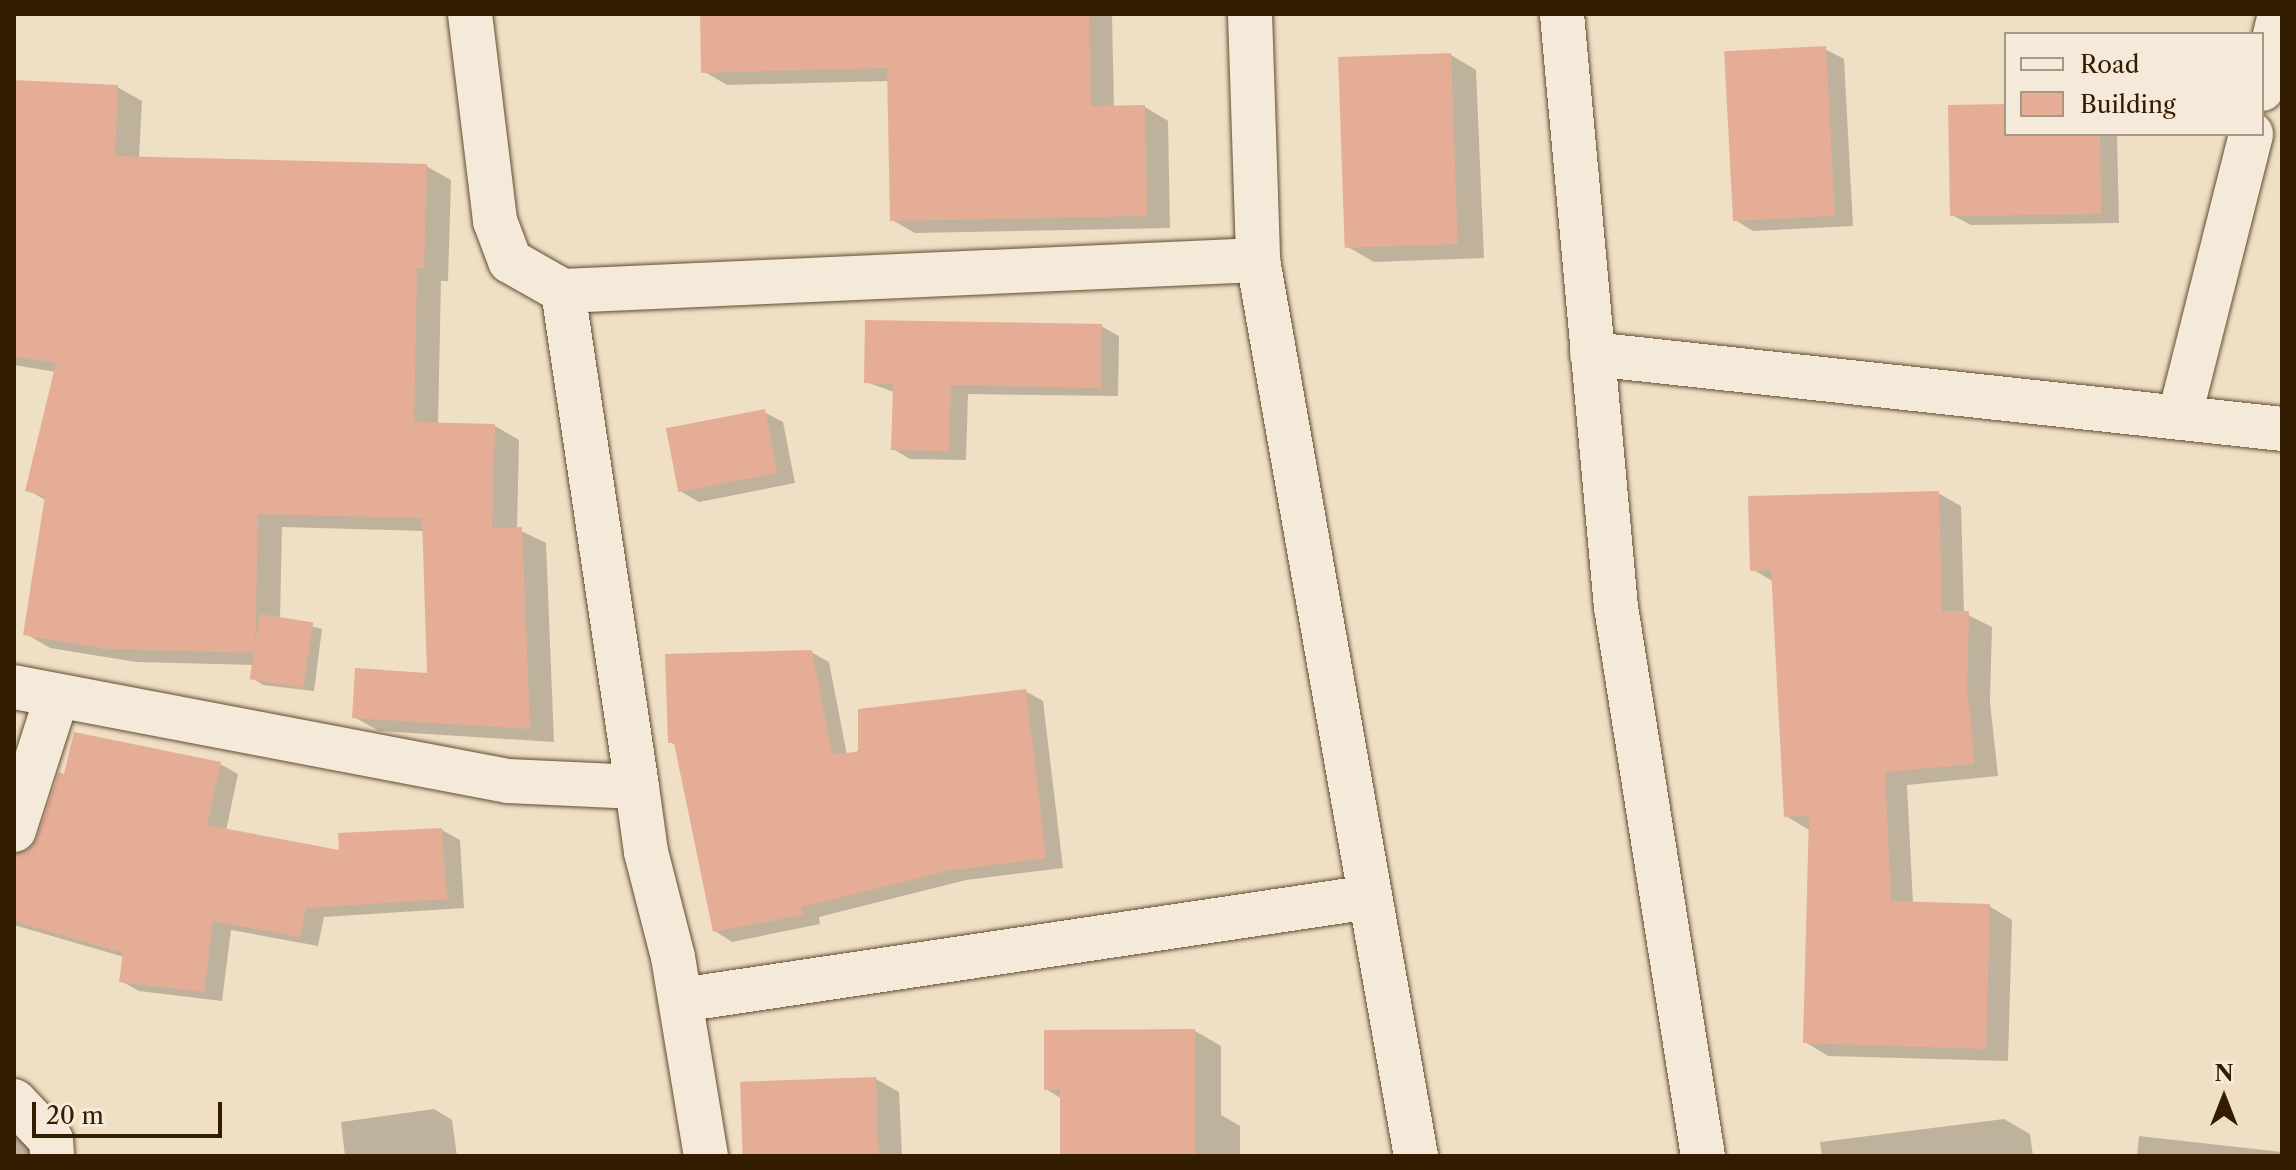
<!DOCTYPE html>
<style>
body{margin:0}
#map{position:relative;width:2296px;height:1170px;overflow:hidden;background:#efdfc5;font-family:"Libre Caslon Text",serif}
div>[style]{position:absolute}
.shadow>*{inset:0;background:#0003}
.building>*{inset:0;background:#e6ad96;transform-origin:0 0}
.roads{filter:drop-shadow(0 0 2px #624d31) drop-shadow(0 0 2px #624d31)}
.minor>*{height:44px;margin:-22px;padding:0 22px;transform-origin:22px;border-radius:22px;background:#f5ead9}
span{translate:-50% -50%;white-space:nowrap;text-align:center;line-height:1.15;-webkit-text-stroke:6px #f5ead9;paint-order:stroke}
.frame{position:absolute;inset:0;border:16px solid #331c00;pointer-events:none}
.legend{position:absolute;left:2004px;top:32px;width:260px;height:104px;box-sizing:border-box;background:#f5ead9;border:2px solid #a79882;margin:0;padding:10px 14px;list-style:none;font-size:24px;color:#331c00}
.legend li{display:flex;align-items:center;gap:16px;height:40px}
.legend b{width:40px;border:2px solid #a79882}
.north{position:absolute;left:2184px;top:1058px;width:80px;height:80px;-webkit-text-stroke:6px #f5ead9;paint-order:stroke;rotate:0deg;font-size:22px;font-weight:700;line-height:32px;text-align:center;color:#331c00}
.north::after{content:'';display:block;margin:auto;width:28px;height:36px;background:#331c00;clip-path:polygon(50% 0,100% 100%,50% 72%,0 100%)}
.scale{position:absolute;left:32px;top:1102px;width:190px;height:36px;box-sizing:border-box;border:4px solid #331c00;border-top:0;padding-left:10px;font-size:24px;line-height:28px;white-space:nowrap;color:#331c00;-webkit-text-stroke:6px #f5ead9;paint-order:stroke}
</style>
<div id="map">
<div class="shadow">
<i style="clip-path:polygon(702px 14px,1112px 14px,1114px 108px,1145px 107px,1168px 121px,1170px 228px,915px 233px,892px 220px,889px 81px,727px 85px,703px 71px)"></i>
<i style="clip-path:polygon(1825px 49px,1844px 59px,1853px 226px,1753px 231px,1735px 220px)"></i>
<i style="clip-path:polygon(1451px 55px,1476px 70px,1484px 258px,1374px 262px,1348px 247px)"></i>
<i style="clip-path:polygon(14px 82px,117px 87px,142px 101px,139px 158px,426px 166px,451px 180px,448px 281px,441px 281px,438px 424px,495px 426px,519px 440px,517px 529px,546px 543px,554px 742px,379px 731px,354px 717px,429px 676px,425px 531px,282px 527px,280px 619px,322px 629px,314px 691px,263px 685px,254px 679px,256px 665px,136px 662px,50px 648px,26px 634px,47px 501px,28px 490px,56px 372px,14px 365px)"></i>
<i style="clip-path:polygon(2006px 106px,2006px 134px,2117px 134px,2119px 223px,1971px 225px,1952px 215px)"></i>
<i style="clip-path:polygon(1101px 326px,1119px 336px,1118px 396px,968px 394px,966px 460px,910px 459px,893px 449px,894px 392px,866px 382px)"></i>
<i style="clip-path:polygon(764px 412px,783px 422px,795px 483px,699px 502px,680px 491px)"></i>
<i style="clip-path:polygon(1938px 493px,1961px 506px,1964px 613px,1992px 627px,1990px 702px,1998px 776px,1907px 785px,1913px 904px,1989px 906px,2012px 920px,2008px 1061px,1828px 1056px,1805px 1042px,1809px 830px,1786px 816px,1774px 582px,1752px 569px)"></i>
<i style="clip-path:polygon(811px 652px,829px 662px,847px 755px,1025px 691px,1043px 701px,1063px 868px,966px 880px,819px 917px,820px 924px,732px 942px,715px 931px,677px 746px,670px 742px)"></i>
<i style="clip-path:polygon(220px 764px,238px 774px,226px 831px,342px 852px,442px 830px,460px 840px,464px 908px,324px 917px,318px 946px,231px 930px,222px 1001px,139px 991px,121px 981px,124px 957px,14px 925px,14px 854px,21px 856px,39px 839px)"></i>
<i style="clip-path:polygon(1195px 1031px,1221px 1046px,1221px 1115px,1240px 1126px,1240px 1156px,1062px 1156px,1062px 1099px,1046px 1089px)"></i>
<i style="clip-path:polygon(876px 1079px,899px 1092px,902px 1156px,745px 1156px)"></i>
<i style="clip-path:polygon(434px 1109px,452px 1120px,457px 1156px,345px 1156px,341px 1122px)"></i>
<i style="clip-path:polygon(2004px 1119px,2030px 1134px,2033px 1156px,1822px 1156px,1820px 1142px)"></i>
<i style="clip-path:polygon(14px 1132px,38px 1156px,14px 1156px)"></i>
<i style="clip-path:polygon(2139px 1136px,2282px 1152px,2282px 1156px,2137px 1156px)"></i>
</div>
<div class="building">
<i style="clip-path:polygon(700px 14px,1089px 14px,1091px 106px,1145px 105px,1147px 216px,890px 221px,887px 68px,701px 73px)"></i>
<i style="left:1826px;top:46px;width:170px;height:102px;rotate:87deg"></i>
<i style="left:1451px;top:53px;width:191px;height:113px;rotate:88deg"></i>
<i style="clip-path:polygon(14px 80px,118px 85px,115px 156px,427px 164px,424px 268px,417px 268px,414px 422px,495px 424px,492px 528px,522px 527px,530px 729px,352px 718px,355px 668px,427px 673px,422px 518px,258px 514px,255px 653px,109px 649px,23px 635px,45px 496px,25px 491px,56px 363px,14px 356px)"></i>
<i style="clip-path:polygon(2006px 104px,2006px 134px,2100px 134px,2101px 214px,1950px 216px,1948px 105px)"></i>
<i style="clip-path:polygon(865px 320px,1102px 324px,1101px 388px,951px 385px,949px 451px,891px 450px,893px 384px,864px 383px)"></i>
<i style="left:765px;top:409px;width:65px;height:101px;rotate:79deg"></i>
<i style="clip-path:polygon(1939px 491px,1942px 611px,1969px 611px,1967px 688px,1975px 764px,1885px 772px,1891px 901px,1990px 904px,1986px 1049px,1803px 1043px,1809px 816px,1784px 817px,1771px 570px,1750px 571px,1748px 496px)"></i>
<i style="left:260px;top:614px;width:54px;height:66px;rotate:9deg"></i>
<i style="clip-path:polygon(812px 650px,832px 754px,858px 752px,858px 709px,1026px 689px,1046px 858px,947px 871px,802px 907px,803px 915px,713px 932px,674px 743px,668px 743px,665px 654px)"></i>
<i style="clip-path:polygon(74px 732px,221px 762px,207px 825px,339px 850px,338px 833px,442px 828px,447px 899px,306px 908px,300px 937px,213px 921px,204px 992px,119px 982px,123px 953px,14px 921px,14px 854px,30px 849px,37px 838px,59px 772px,64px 774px)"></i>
<i style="clip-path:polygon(1195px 1029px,1195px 1156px,1060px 1156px,1060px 1090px,1044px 1090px,1044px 1030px)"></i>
<i style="left:876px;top:1077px;width:79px;height:136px;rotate:88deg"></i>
</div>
<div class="roads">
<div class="minor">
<i style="left:470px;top:14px;width:209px;rotate:83.1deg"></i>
<i style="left:495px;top:221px;width:43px;rotate:69.4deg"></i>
<i style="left:510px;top:261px;width:61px;rotate:29.5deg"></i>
<i style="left:563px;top:291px;width:696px;rotate:-2.55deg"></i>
<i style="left:1250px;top:14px;width:246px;rotate:88.1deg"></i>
<i style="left:1258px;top:260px;width:910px;rotate:80deg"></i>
<i style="left:1562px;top:14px;width:595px;rotate:84.8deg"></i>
<i style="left:1616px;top:607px;width:556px;rotate:81deg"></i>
<i style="left:2262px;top:89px;width:77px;rotate:-76.5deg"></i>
<i style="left:563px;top:291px;width:501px;rotate:81.51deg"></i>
<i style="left:1592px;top:354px;width:694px;rotate:6.2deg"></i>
<i style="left:2180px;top:415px;width:290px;rotate:-75.8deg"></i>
<i style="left:14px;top:687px;width:503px;rotate:10.77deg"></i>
<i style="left:508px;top:781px;width:129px;rotate:2.7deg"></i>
<i style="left:637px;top:787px;width:66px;rotate:82.1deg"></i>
<i style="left:646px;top:852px;width:108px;rotate:75.6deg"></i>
<i style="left:673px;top:957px;width:202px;rotate:80.6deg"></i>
<i style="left:14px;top:830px;width:141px;rotate:-72.2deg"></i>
<i style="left:681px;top:1000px;width:697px;rotate:-8.5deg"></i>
<i style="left:14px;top:1101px;width:54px;rotate:46.5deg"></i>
<i style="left:51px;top:1140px;width:16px;rotate:86deg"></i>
</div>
</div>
<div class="frame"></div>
<ul class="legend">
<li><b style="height:10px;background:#f5ead9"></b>Road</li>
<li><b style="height:22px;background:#e6ad96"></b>Building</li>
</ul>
<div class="north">N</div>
<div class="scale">20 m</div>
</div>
